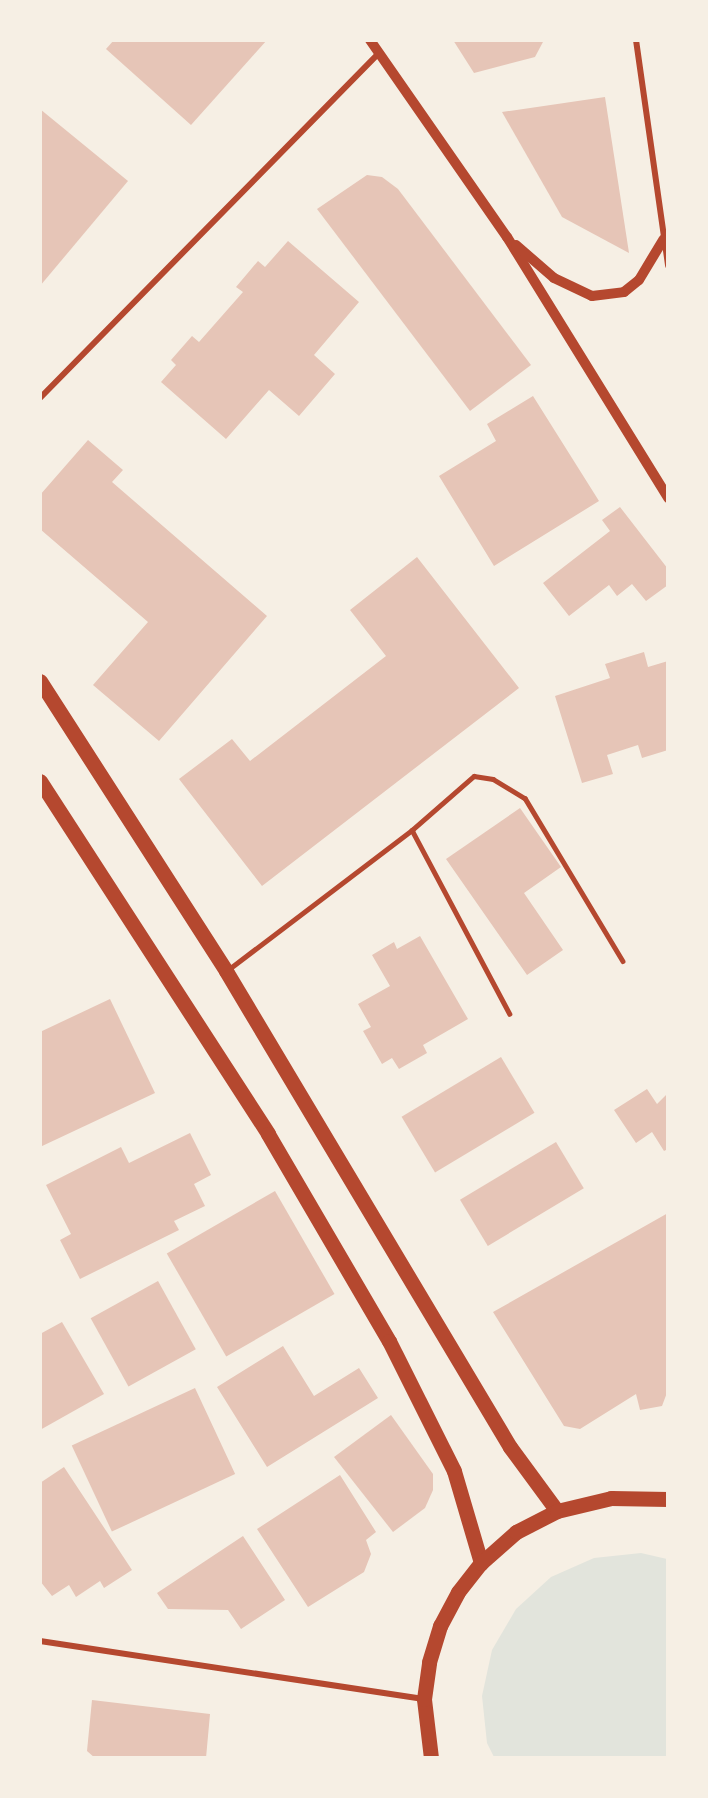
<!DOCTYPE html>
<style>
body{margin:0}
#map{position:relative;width:708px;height:1798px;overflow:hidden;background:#f6efe4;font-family:Roboto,sans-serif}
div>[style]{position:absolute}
.green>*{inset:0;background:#e2e4dc}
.building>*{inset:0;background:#e6c5b7;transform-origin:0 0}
.service>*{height:4.5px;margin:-2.25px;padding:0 2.25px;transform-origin:2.25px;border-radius:2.25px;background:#b5482f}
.minor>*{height:6px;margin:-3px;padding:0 3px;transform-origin:3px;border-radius:3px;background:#b5482f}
.tertiary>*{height:10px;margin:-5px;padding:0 5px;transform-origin:5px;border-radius:5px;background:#b5482f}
.primary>*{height:15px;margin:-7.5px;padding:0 7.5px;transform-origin:7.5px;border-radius:7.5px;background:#b5482f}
span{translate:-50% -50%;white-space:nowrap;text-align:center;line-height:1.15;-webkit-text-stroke:5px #f6efe4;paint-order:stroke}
.frame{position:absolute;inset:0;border:42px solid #f6efe4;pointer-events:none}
</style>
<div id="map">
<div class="green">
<i style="clip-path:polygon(641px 1553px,667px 1559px,667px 1757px,494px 1757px,487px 1743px,482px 1696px,492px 1650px,516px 1609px,551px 1577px,594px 1558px)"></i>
</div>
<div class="building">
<i style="clip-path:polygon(114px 40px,267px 40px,191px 125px,106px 49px)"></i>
<i style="clip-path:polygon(453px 40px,544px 40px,535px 57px,474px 73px)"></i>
<i style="clip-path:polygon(605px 97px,629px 253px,562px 217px,502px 112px)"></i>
<i style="clip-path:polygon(40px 109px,128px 181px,40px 286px)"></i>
<i style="clip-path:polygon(367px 175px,382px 177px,398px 189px,531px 365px,470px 411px,317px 209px)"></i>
<i style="clip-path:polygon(288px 241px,359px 302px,314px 355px,335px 374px,299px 416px,269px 390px,226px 439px,161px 382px,176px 365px,171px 360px,192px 336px,199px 342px,243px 292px,236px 287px,258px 261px,265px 267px)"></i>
<i style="clip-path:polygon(533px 396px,599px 501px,494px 566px,439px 476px,496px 441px,487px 424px)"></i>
<i style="clip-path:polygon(88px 440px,123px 470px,112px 482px,267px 616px,159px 741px,93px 685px,148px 622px,40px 529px,40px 495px)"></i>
<i style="clip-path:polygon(620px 507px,668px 569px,668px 585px,646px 601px,632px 584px,617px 596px,609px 585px,569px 616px,543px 583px,610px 531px,602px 520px)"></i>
<i style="clip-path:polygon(417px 557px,519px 688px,262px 886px,179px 779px,232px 739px,250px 761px,386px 656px,350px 610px)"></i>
<i style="clip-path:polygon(644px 652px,648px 667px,668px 661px,668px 750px,642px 758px,638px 745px,607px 755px,613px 774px,582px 783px,555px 696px,610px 678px,605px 664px)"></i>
<i style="clip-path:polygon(520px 808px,561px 867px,524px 893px,563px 950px,527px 975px,446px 859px)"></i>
<i style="clip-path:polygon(420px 936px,468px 1019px,423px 1045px,427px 1053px,399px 1069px,392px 1058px,382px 1064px,363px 1031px,371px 1027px,358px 1004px,390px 986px,372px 955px,394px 942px,397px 949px)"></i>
<i style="clip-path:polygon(110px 999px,155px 1093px,40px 1147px,40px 1032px)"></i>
<i style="left:501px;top:1057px;width:65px;height:116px;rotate:59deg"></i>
<i style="clip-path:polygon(647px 1089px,657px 1104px,668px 1093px,668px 1149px,664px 1151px,652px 1132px,636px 1143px,614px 1110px)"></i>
<i style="clip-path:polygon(190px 1133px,211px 1175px,194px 1184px,205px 1206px,174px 1221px,179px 1230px,80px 1279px,60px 1240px,71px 1234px,46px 1185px,121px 1147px,129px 1163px)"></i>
<i style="left:556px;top:1142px;width:54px;height:112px;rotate:59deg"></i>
<i style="left:275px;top:1191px;width:119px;height:125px;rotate:60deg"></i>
<i style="clip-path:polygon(668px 1213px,668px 1390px,662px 1406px,640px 1410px,636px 1394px,580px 1429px,564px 1426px,493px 1312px)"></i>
<i style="left:158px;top:1281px;width:78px;height:77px;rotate:61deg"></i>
<i style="clip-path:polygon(62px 1322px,104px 1394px,40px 1430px,40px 1334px)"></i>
<i style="clip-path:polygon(283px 1346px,314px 1396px,359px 1368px,378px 1398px,267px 1467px,217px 1387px)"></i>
<i style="left:195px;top:1388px;width:95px;height:136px;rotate:65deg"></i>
<i style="clip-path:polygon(391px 1415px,433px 1474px,433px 1490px,425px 1508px,393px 1532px,334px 1457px)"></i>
<i style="clip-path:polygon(64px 1467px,132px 1570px,104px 1588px,100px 1581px,76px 1597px,69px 1585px,52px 1596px,40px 1581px,40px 1483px)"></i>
<i style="clip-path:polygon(340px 1475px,376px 1532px,366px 1540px,371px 1554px,364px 1572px,308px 1607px,257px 1529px)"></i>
<i style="clip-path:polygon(243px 1536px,285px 1600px,241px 1629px,228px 1610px,168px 1609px,157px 1593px)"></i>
<i style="clip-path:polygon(92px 1700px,210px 1714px,206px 1758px,95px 1758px,87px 1751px)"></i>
</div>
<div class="service">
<i style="left:412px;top:830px;width:208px;rotate:62deg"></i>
<i style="left:229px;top:969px;width:230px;rotate:-37.2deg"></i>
<i style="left:412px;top:830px;width:82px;rotate:-41.1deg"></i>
<i style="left:474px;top:776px;width:19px;rotate:9deg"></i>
<i style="left:493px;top:779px;width:37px;rotate:31deg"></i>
<i style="left:525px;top:798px;width:190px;rotate:59deg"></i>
</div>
<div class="minor">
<i style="left:636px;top:40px;width:228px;rotate:81.9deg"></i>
<i style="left:40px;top:398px;width:482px;rotate:-45.5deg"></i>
<i style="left:40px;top:1641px;width:388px;rotate:8.6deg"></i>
</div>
<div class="tertiary">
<i style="left:370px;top:40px;width:240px;rotate:55.2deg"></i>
<i style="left:507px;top:237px;width:307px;rotate:58.3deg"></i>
<i style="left:516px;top:245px;width:50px;rotate:41deg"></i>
<i style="left:554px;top:278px;width:42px;rotate:25.3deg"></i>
<i style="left:592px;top:296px;width:32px;rotate:-7deg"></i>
<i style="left:624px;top:292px;width:19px;rotate:-39deg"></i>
<i style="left:639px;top:280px;width:47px;rotate:-59deg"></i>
</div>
<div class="primary">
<i style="left:40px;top:681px;width:345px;rotate:57.3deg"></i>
<i style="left:226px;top:971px;width:554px;rotate:59.18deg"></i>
<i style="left:510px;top:1447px;width:79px;rotate:53.7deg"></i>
<i style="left:40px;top:781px;width:420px;rotate:57.1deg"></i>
<i style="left:268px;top:1134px;width:240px;rotate:59.7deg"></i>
<i style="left:389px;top:1341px;width:145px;rotate:63.4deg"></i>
<i style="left:454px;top:1471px;width:96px;rotate:73.6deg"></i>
<i style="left:431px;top:1758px;width:59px;rotate:-96.8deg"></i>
<i style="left:424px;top:1699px;width:37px;rotate:-82deg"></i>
<i style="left:429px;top:1662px;width:38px;rotate:-73deg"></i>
<i style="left:440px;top:1626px;width:38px;rotate:-62deg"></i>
<i style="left:458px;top:1592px;width:37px;rotate:-52deg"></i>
<i style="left:481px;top:1563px;width:47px;rotate:-41.5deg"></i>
<i style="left:516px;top:1532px;width:46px;rotate:-27.1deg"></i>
<i style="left:557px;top:1511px;width:56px;rotate:-13.5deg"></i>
<i style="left:611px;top:1498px;width:57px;rotate:1deg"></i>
</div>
<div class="frame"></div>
</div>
